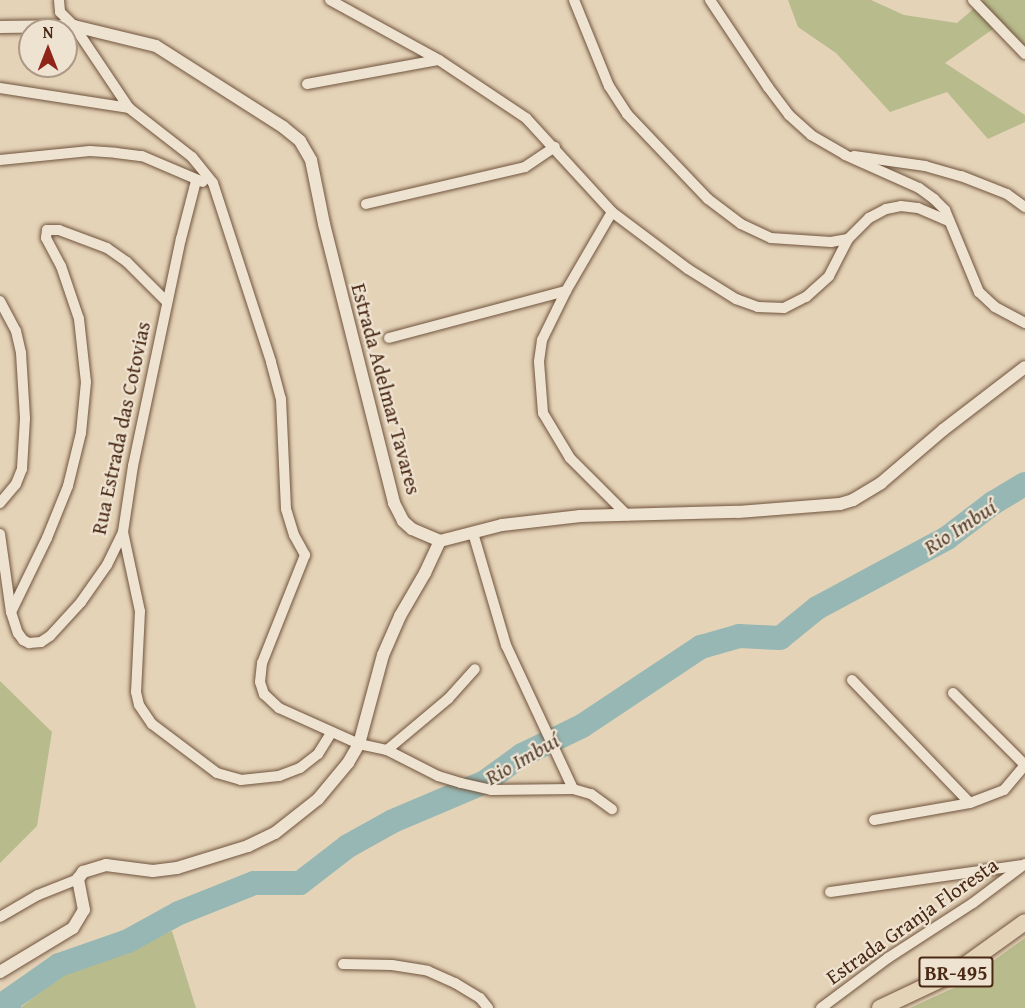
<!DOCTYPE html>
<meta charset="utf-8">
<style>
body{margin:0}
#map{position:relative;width:1025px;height:1008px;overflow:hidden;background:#e5d3b8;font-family:"Gentium Book Plus",serif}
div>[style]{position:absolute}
.green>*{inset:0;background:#b8bb8c}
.river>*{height:24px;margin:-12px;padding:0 12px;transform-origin:12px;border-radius:12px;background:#96b7b3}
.roads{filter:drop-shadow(0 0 2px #70543d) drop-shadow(0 0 2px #70543d)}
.minor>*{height:10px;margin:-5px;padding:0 5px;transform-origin:5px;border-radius:5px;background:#eee2d1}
.tertiary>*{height:12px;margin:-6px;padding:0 6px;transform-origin:6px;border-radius:6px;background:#eee2d1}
.primary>*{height:16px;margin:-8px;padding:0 8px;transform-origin:8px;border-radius:8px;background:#e5d3b8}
span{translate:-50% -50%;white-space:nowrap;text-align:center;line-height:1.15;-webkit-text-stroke:4.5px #eee2d1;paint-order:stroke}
.shield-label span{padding:2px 4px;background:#eee2d1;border:2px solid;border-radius:4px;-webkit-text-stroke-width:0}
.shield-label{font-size:20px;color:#492914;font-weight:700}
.street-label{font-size:21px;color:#492914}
.water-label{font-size:22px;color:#584534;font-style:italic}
.north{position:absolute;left:18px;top:18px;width:60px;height:60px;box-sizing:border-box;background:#eee2d1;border:2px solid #ac9885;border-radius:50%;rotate:0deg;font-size:16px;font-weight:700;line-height:24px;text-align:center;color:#492914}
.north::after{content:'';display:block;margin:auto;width:21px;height:27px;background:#8f2418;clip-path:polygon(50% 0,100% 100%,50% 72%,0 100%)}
</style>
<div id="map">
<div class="green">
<i style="clip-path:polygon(788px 0,871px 0,904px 15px,957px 23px,984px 0,1025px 0,1025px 47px,993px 29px,945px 63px,1025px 115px,1025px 122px,988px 139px,947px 92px,890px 112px,836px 53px,798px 27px)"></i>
<i style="clip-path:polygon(0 681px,52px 732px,37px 826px,0 863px)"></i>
<i style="clip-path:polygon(172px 931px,196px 1008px,20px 1008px,62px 975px)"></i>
<i style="clip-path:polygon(1025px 938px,1025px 1008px,910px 1008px,960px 985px)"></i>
</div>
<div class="river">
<i style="left:9px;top:1008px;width:8px;rotate:-90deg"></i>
<i style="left:9px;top:1000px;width:61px;rotate:-35deg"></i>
<i style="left:59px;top:965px;width:73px;rotate:-19.2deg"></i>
<i style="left:128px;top:941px;width:58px;rotate:-28.8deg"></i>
<i style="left:179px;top:913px;width:81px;rotate:-21.8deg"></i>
<i style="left:254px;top:883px;width:46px"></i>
<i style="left:300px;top:883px;width:61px;rotate:-37.6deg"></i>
<i style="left:348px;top:846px;width:51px;rotate:-29.1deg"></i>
<i style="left:393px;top:821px;width:100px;rotate:-23deg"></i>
<i style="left:485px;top:782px;width:46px;rotate:-36.1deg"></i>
<i style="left:522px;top:755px;width:67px;rotate:-25.8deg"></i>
<i style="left:582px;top:726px;width:143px;rotate:-33.6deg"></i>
<i style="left:701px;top:647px;width:40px;rotate:-16deg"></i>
<i style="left:739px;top:636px;width:41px;rotate:2.8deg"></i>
<i style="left:780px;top:638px;width:48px;rotate:-39deg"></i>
<i style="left:817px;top:608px;width:148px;rotate:-28.3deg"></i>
<i style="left:947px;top:538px;width:58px;rotate:-37.3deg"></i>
<i style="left:993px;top:503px;width:37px;rotate:-31deg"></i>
</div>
<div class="roads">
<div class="minor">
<i style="left:59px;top:0;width:12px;rotate:85deg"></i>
<i style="left:60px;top:12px;width:20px;rotate:45deg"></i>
<i style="left:74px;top:26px;width:99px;rotate:56.1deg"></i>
<i style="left:129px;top:108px;width:80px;rotate:37.9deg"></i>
<i style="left:192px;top:157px;width:33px;rotate:51deg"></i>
<i style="left:213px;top:183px;width:188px;rotate:72deg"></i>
<i style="left:271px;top:362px;width:38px;rotate:75deg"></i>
<i style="left:281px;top:399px;width:110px;rotate:87.4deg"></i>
<i style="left:286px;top:509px;width:27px;rotate:73deg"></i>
<i style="left:294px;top:535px;width:23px;rotate:61deg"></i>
<i style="left:305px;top:555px;width:116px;rotate:111.7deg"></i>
<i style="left:262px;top:663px;width:19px;rotate:96deg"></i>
<i style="left:260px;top:682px;width:13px;rotate:72deg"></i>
<i style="left:264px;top:694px;width:21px;rotate:43deg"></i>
<i style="left:279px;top:708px;width:88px;rotate:24.2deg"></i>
<i style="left:359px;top:744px;width:29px;rotate:12deg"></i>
<i style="left:387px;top:750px;width:57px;rotate:27deg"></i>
<i style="left:438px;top:776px;width:24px;rotate:17deg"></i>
<i style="left:461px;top:783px;width:31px;rotate:13deg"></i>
<i style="left:491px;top:790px;width:82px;rotate:-0.7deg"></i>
<i style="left:573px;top:789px;width:19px;rotate:16deg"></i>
<i style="left:591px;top:794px;width:26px;rotate:36deg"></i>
<i style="left:330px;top:0;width:124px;rotate:28.8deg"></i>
<i style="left:439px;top:60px;width:105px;rotate:33.7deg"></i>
<i style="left:526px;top:118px;width:127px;rotate:47.5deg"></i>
<i style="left:612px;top:212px;width:95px;rotate:36.9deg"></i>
<i style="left:688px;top:269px;width:57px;rotate:32deg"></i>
<i style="left:736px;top:299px;width:23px;rotate:20deg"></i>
<i style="left:758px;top:307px;width:26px;rotate:2deg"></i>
<i style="left:784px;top:308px;width:25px;rotate:-27deg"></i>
<i style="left:806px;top:297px;width:31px;rotate:-42deg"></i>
<i style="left:829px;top:276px;width:42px;rotate:-62.8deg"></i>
<i style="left:574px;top:0;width:93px;rotate:67.9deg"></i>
<i style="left:609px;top:86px;width:33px;rotate:57deg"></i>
<i style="left:627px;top:114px;width:117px;rotate:46.4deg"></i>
<i style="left:708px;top:199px;width:41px;rotate:37.1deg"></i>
<i style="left:741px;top:224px;width:33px;rotate:25deg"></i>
<i style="left:771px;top:238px;width:60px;rotate:3.8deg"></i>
<i style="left:831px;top:242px;width:17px;rotate:-10deg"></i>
<i style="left:848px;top:239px;width:30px;rotate:-45deg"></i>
<i style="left:869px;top:218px;width:19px;rotate:-28deg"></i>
<i style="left:886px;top:209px;width:15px;rotate:-11deg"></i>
<i style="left:901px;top:206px;width:17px;rotate:7deg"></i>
<i style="left:918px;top:208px;width:34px;rotate:23deg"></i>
<i style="left:710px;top:0;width:105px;rotate:56.3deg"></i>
<i style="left:768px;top:87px;width:35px;rotate:53deg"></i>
<i style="left:789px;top:115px;width:30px;rotate:42deg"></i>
<i style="left:811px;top:135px;width:39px;rotate:30deg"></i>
<i style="left:845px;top:155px;width:81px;rotate:24deg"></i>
<i style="left:919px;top:188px;width:19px;rotate:36deg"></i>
<i style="left:934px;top:199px;width:16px;rotate:45deg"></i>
<i style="left:945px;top:210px;width:89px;rotate:67.5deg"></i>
<i style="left:979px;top:292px;width:22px;rotate:43deg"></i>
<i style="left:995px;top:307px;width:34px;rotate:28deg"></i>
<i style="left:973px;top:0;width:75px;rotate:46.1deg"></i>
<i style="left:307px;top:84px;width:133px;rotate:-10.4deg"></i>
<i style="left:0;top:88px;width:131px;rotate:8.8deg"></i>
<i style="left:854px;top:156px;width:72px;rotate:8deg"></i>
<i style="left:925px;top:166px;width:37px;rotate:16deg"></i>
<i style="left:961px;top:176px;width:49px;rotate:21.4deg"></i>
<i style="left:1007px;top:194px;width:22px;rotate:36deg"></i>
<i style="left:0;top:160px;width:90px;rotate:-5.7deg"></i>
<i style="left:90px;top:151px;width:26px;rotate:4deg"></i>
<i style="left:116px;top:153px;width:26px;rotate:7deg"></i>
<i style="left:142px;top:156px;width:66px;rotate:23.1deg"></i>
<i style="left:366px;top:204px;width:163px;rotate:-13.1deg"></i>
<i style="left:525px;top:167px;width:36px;rotate:-34deg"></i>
<i style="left:566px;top:291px;width:55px;rotate:116.1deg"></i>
<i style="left:542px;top:340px;width:22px;rotate:98deg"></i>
<i style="left:539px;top:362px;width:51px;rotate:85.5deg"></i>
<i style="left:543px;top:413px;width:52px;rotate:59deg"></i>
<i style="left:570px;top:458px;width:81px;rotate:45deg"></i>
<i style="left:0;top:301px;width:34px;rotate:62deg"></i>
<i style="left:16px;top:331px;width:23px;rotate:77deg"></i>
<i style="left:21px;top:353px;width:65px;rotate:86.5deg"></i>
<i style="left:25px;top:418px;width:51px;rotate:93.4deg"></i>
<i style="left:22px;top:469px;width:16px;rotate:112deg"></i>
<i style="left:16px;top:484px;width:25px;rotate:130deg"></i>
<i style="left:167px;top:302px;width:57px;rotate:-135deg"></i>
<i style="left:127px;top:262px;width:24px;rotate:-145deg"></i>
<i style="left:107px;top:248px;width:51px;rotate:-159.4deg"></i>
<i style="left:59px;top:230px;width:12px;rotate:180deg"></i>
<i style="left:47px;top:230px;width:8px;rotate:97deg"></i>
<i style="left:46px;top:238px;width:32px;rotate:62deg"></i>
<i style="left:61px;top:266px;width:56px;rotate:71.2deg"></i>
<i style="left:79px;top:319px;width:63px;rotate:83.7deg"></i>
<i style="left:86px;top:382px;width:51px;rotate:95.6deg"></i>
<i style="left:81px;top:433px;width:55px;rotate:103.8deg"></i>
<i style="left:68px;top:486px;width:56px;rotate:112deg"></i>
<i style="left:47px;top:538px;width:82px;rotate:115.9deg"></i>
<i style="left:11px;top:612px;width:22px;rotate:72deg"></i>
<i style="left:18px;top:633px;width:9px;rotate:54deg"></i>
<i style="left:23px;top:640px;width:7px;rotate:27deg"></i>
<i style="left:29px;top:643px;width:12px;rotate:-5deg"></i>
<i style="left:41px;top:642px;width:11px;rotate:-34deg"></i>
<i style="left:50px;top:636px;width:46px;rotate:-47.6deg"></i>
<i style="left:81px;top:602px;width:45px;rotate:-54.9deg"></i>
<i style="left:107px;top:565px;width:37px;rotate:-64deg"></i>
<i style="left:123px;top:532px;width:67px;rotate:-81.4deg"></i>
<i style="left:133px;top:466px;width:232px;rotate:-78.1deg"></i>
<i style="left:181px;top:239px;width:60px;rotate:-75.5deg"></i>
<i style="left:389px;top:338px;width:183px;rotate:-14.9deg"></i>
<i style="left:566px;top:291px;width:91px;rotate:-59.8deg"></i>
<i style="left:123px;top:532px;width:81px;rotate:77.9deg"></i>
<i style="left:140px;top:611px;width:81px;rotate:92.8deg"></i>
<i style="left:136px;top:692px;width:13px;rotate:77deg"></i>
<i style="left:139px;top:705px;width:23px;rotate:56deg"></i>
<i style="left:152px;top:724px;width:81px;rotate:37deg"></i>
<i style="left:217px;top:773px;width:25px;rotate:16deg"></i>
<i style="left:241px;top:780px;width:38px;rotate:-6deg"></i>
<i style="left:279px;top:776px;width:22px;rotate:-21deg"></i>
<i style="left:300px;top:768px;width:23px;rotate:-38deg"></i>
<i style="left:318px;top:754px;width:26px;rotate:-58deg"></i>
<i style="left:473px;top:533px;width:117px;rotate:73.6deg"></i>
<i style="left:506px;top:645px;width:159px;rotate:65deg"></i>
<i style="left:0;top:534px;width:79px;rotate:82deg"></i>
<i style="left:852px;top:680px;width:170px;rotate:46.2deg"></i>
<i style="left:953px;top:693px;width:102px;rotate:45deg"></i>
<i style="left:387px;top:750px;width:80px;rotate:-39.9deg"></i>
<i style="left:448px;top:699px;width:40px;rotate:-48deg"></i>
<i style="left:874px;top:820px;width:97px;rotate:-10deg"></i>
<i style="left:970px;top:803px;width:36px;rotate:-21deg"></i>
<i style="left:1004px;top:790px;width:33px;rotate:-50deg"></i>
<i style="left:830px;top:892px;width:193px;rotate:-8deg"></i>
<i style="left:0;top:917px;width:44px;rotate:-30.1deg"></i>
<i style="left:38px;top:895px;width:43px;rotate:-21.8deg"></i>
<i style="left:343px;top:964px;width:49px;rotate:1.2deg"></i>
<i style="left:392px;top:965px;width:36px;rotate:9deg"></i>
<i style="left:428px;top:971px;width:30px;rotate:24deg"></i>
<i style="left:455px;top:983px;width:29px;rotate:31deg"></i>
<i style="left:480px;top:998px;width:13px;rotate:51deg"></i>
<i style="left:821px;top:1008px;width:84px;rotate:-36.7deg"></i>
<i style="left:888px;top:958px;width:101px;rotate:-32.9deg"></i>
<i style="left:973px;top:903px;width:65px;rotate:-36.9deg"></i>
</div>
<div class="tertiary">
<i style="left:0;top:27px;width:74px;rotate:-0.8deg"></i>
<i style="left:74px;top:26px;width:84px;rotate:13.7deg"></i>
<i style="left:156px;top:46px;width:151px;rotate:32.5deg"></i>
<i style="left:283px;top:127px;width:22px;rotate:39deg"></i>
<i style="left:300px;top:141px;width:22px;rotate:60deg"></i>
<i style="left:311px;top:160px;width:65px;rotate:78.5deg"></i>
<i style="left:324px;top:224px;width:288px;rotate:75.9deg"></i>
<i style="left:394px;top:503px;width:20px;rotate:63deg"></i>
<i style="left:403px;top:521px;width:12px;rotate:42deg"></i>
<i style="left:412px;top:529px;width:30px;rotate:23deg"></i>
<i style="left:440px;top:541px;width:64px;rotate:-14.5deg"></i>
<i style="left:502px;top:525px;width:79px;rotate:-6.6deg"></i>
<i style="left:580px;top:516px;width:158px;rotate:-1.5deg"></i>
<i style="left:738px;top:512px;width:102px;rotate:-4.5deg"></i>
<i style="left:840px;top:504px;width:14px;rotate:-17deg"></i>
<i style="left:853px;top:500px;width:33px;rotate:-31deg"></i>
<i style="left:881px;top:483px;width:82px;rotate:-40.5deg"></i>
<i style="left:943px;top:430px;width:103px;rotate:-37.5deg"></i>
<i style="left:0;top:972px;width:85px;rotate:-31.1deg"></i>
<i style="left:73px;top:928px;width:21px;rotate:-59deg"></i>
<i style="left:84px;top:910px;width:32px;rotate:-101deg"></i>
<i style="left:78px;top:879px;width:9px;rotate:-54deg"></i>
<i style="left:83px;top:872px;width:24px;rotate:-17deg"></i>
<i style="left:106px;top:865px;width:47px;rotate:7.3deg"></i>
<i style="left:153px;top:871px;width:24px;rotate:-7deg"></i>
<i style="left:177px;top:868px;width:74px;rotate:-17.2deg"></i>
<i style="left:248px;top:846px;width:30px;rotate:-26deg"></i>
<i style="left:275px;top:833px;width:55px;rotate:-38.3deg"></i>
<i style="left:318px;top:799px;width:47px;rotate:-50.2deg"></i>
<i style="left:348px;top:763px;width:22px;rotate:-60deg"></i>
<i style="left:359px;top:744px;width:92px;rotate:-74.9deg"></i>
<i style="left:383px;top:655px;width:43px;rotate:-66.4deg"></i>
<i style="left:400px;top:616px;width:50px;rotate:-59.8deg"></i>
<i style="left:425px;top:573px;width:35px;rotate:-65deg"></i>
</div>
<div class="primary">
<i style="left:880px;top:1008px;width:82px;rotate:-25.3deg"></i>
<i style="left:954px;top:973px;width:87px;rotate:-35.7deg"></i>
</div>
</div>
<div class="shield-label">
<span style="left:956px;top:972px">BR-495</span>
</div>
<div class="street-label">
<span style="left:386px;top:389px;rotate:75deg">Estrada Adelmar Tavares</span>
<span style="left:121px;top:428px;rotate:-78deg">Rua Estrada das Cotovias</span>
<span style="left:912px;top:921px;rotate:-35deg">Estrada Granja Floresta</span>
</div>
<div class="water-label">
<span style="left:960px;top:527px;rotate:-33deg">Rio Imbuí</span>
<span style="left:522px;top:759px;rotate:-30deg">Rio Imbuí</span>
</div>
<div class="north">N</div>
</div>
